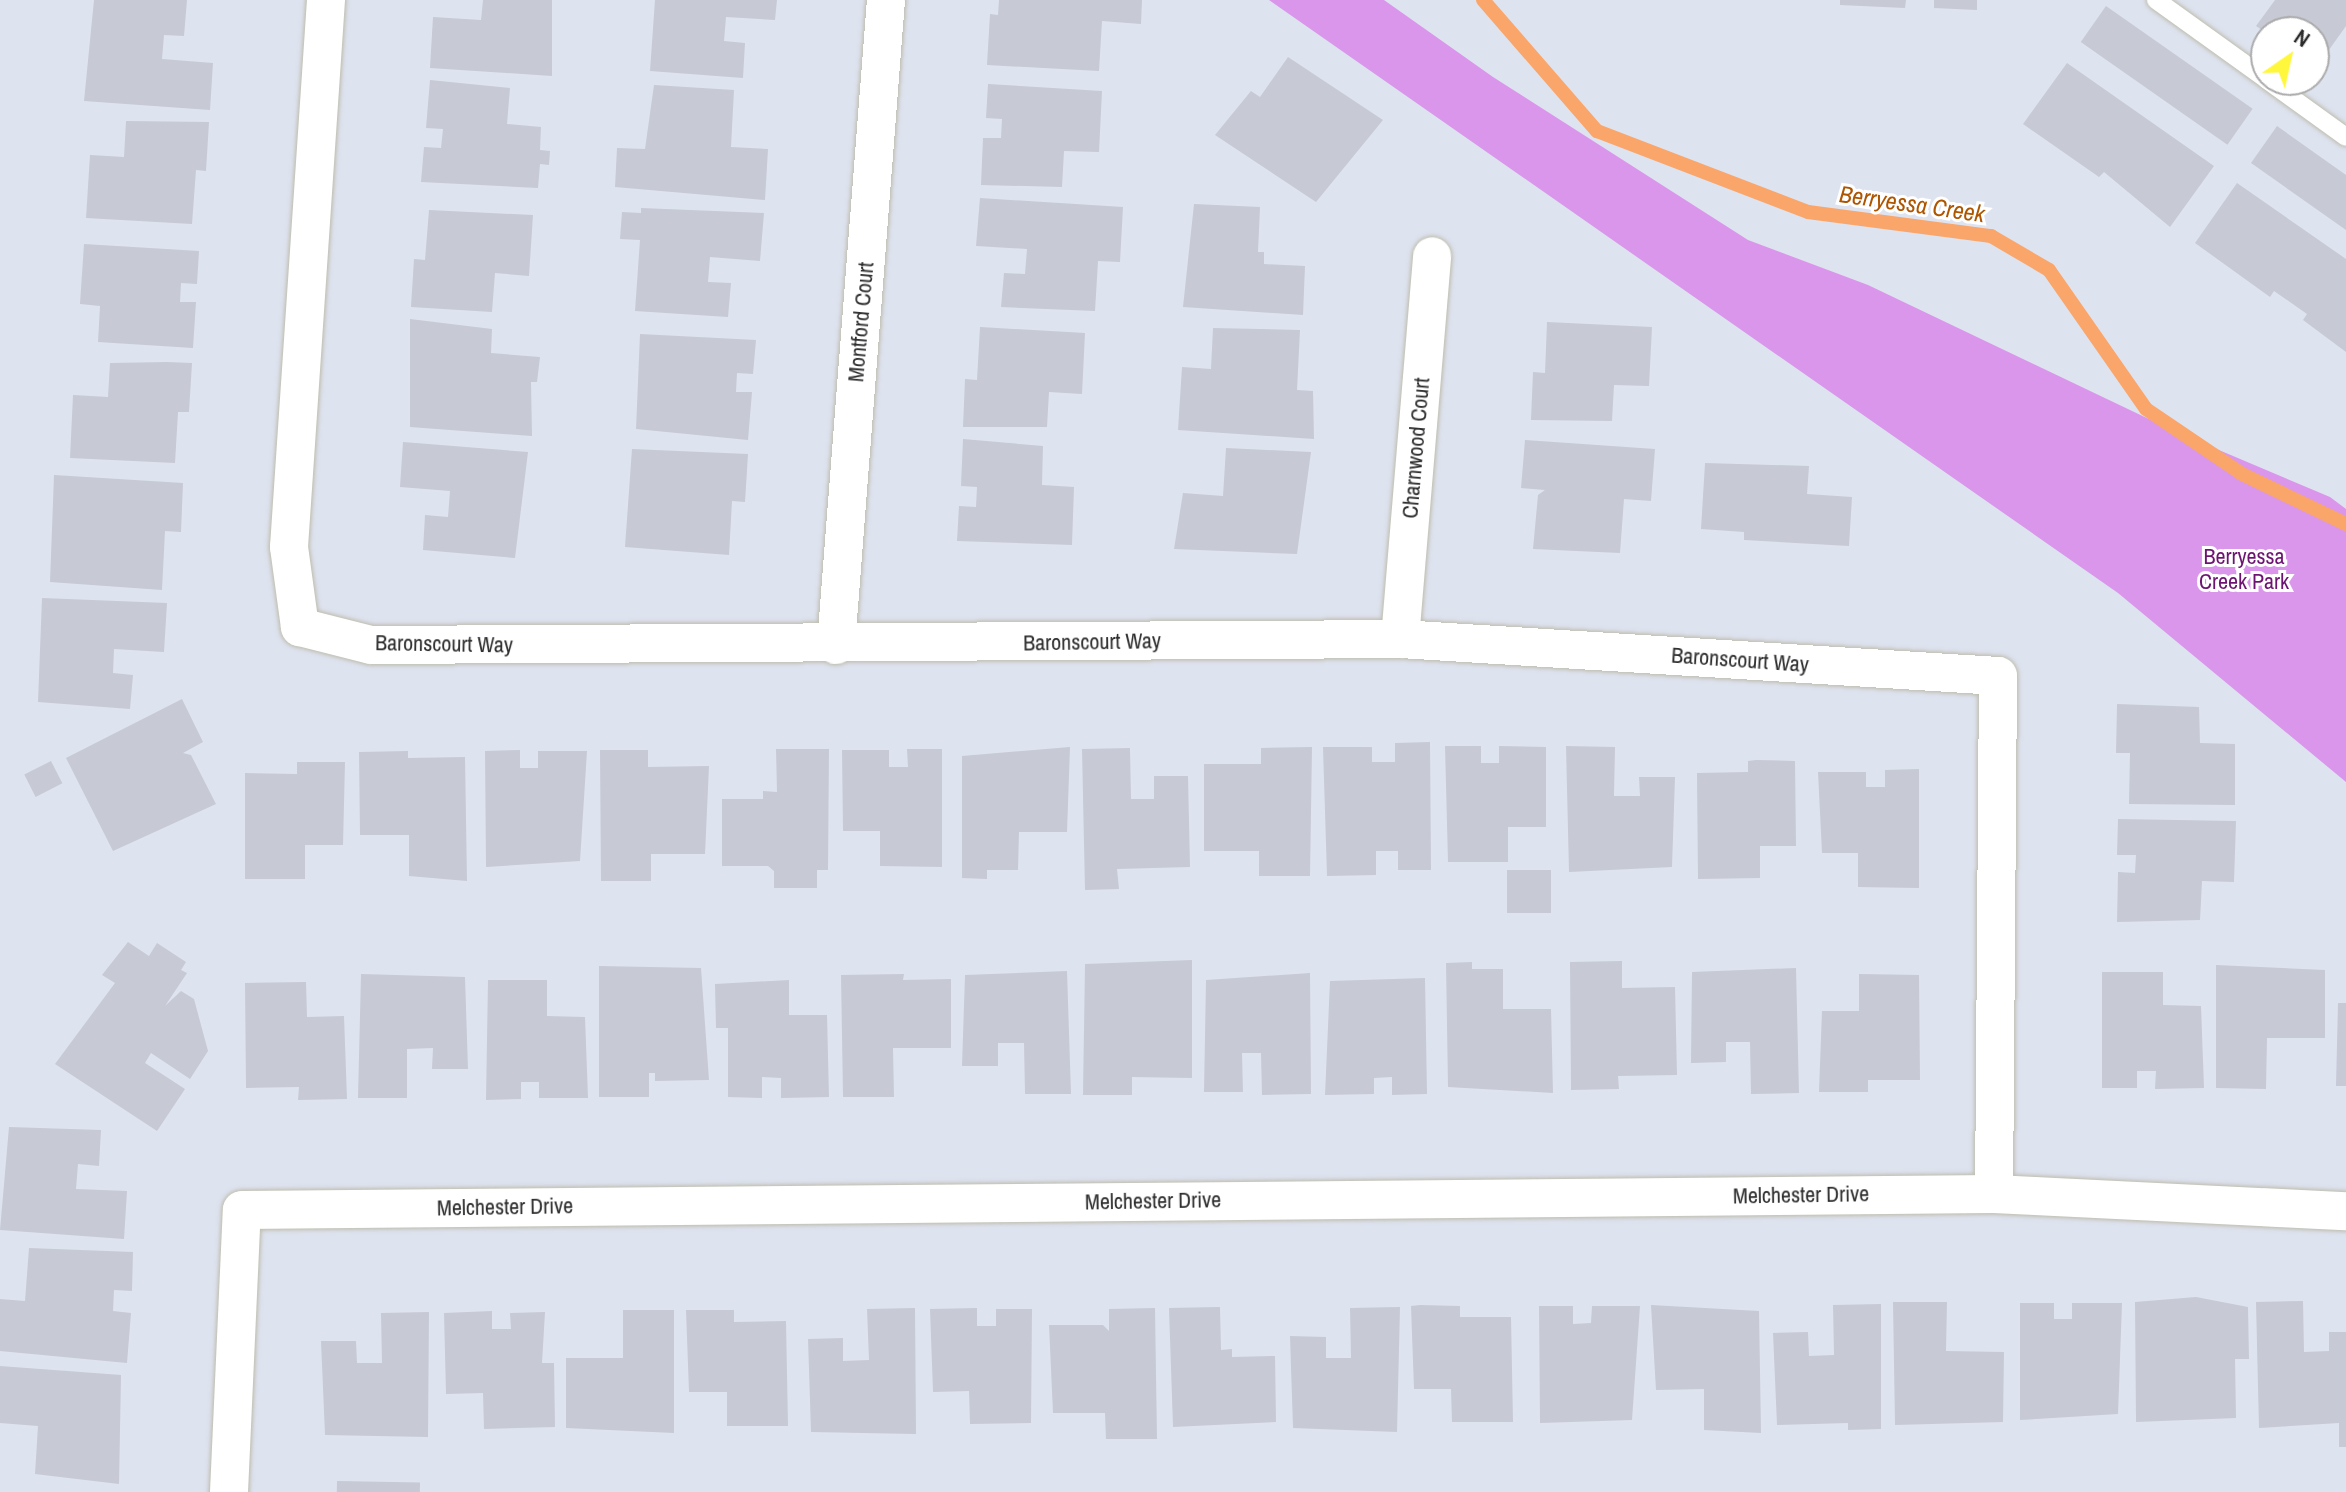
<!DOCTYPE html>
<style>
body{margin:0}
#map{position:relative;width:2346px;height:1492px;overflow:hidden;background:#dee3f0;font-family:"Archivo Narrow",sans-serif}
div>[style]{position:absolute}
.green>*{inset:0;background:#da96eb}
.stream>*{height:14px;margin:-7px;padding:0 7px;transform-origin:7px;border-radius:7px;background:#faa569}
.building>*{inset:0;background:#c7c9d5;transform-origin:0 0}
.roads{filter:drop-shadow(0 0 2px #bebdae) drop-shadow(0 0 2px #bebdae)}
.service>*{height:18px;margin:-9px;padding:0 9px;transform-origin:9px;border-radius:9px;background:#fff}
.minor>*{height:38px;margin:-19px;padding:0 19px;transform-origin:19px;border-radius:19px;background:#fff}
span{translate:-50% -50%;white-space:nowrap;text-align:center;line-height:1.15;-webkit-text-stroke:6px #fff;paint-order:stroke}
.street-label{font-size:22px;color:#2d2d2d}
.park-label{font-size:22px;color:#6d1473}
.water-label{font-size:24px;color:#ae5500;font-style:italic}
.north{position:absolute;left:2250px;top:16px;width:80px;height:80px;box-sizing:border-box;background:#fff;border:2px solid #ababab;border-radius:50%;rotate:34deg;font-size:22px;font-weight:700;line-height:32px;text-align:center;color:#2d2d2d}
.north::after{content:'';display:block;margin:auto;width:28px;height:36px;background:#fff73c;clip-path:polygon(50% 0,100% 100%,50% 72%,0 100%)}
</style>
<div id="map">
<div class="green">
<i style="clip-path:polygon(1269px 0,1384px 0,1493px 77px,1748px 240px,1868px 285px,2174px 431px,2330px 497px,2346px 509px,2346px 782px,2118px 593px)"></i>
</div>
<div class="stream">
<i style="left:1483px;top:0;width:174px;rotate:49deg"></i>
<i style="left:1597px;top:131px;width:226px;rotate:21deg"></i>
<i style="left:1808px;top:212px;width:185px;rotate:7.5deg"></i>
<i style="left:1991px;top:236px;width:67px;rotate:30.4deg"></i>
<i style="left:2049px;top:270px;width:169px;rotate:55.1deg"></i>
<i style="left:2146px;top:409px;width:116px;rotate:34.1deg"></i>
<i style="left:2242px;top:474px;width:115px;rotate:25.7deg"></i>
</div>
<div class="building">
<i style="clip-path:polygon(94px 0,187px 0,184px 36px,164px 35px,162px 59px,213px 63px,210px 110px,84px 101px)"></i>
<i style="clip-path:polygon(483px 0,552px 0,552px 76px,430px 68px,433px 17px,481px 20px)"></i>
<i style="clip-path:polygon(655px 0,777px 0,775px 20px,726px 17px,724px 41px,745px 43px,743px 78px,650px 71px)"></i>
<i style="clip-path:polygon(999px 0,1142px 0,1141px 24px,1102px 21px,1099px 71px,987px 65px,990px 14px,998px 15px)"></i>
<i style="clip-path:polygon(1840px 0,1906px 0,1905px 8px,1840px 5px)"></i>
<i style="clip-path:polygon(1934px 0,1977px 0,1977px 10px,1934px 8px)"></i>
<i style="clip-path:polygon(2275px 0,2346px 0,2346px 26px,2316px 68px,2314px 32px,2265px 32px,2256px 26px)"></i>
<i style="left:2106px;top:6px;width:179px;height:44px;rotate:35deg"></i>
<i style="clip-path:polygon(1288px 57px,1383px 120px,1316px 202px,1215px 135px,1251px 91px,1260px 97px)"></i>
<i style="clip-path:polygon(2067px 63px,2214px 166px,2170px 227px,2104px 172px,2099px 177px,2023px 124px)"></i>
<i style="clip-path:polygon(430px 80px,510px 88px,507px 124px,541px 127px,540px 150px,550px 151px,549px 165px,540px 164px,538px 188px,421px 182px,424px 147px,441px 148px,443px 129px,426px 128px)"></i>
<i style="clip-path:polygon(988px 84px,1102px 91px,1099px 152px,1064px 151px,1062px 187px,981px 185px,983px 138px,1001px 138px,1002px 119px,986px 118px)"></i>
<i style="clip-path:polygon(654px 85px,734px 90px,731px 147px,768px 149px,765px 200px,615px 187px,617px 148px,645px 149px)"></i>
<i style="clip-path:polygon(126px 121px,209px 122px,206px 171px,196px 170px,192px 224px,86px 218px,90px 155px,124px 157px)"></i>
<i style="clip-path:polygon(2277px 126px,2346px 175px,2346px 230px,2251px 163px)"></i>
<i style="clip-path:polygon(2237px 183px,2346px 259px,2346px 352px,2303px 320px,2307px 314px,2274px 291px,2270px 297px,2195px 243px)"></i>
<i style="clip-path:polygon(980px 198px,1123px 207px,1120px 262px,1098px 261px,1095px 311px,1001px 307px,1004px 273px,1025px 274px,1027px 249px,976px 246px)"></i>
<i style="clip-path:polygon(1194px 204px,1260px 207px,1258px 252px,1264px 252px,1264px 264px,1305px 266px,1303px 315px,1183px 307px)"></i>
<i style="clip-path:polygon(641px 208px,764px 213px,760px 261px,710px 257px,708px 282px,731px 283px,728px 317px,635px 311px,640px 240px,620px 239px,622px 212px,641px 213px)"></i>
<i style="clip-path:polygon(429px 210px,533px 215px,529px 276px,495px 273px,492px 312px,411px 307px,414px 259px,425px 260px)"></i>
<i style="clip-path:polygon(84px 244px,199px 251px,197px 284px,181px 283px,180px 302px,196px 302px,193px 348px,98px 342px,100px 306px,80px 304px)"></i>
<i style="clip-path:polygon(410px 319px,492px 329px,491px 353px,540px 357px,537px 382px,531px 382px,532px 436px,410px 427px)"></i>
<i style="clip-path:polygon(1547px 322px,1652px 327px,1649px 386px,1614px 385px,1612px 421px,1531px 420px,1533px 372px,1545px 373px)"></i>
<i style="clip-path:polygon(980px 327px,1085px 333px,1082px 394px,1049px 392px,1047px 427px,963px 427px,965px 379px,977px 380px)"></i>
<i style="clip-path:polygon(1213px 328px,1300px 330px,1297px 390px,1313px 391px,1314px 439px,1178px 430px,1182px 367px,1211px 369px)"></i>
<i style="clip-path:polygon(640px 334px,756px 340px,753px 374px,737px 373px,736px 392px,752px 392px,748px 440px,636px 429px)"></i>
<i style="clip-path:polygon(167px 362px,192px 363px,189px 412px,178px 412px,175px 463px,70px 458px,73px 395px,108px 397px,110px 363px)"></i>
<i style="clip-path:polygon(963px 439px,1043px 446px,1042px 485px,1074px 487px,1072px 545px,957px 541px,959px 506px,976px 507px,977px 487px,961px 486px)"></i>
<i style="clip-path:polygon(1525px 440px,1655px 449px,1651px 501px,1624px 499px,1620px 553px,1533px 549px,1538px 495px,1545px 490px,1521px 488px)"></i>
<i style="clip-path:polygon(403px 442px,528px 452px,515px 558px,423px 550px,425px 515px,448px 517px,450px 491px,400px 487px)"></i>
<i style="clip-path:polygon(1226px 448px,1311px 452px,1297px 554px,1174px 549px,1183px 493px,1223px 496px)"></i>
<i style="clip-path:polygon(632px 449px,748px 454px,745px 502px,732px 501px,729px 555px,625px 547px)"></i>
<i style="clip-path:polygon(1705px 463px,1809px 466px,1807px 494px,1852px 497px,1849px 546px,1744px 540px,1744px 532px,1701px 529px)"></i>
<i style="clip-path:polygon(54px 475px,183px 483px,181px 532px,165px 531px,162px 590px,50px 582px)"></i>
<i style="clip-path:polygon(42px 598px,167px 603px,164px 652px,114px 649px,113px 673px,133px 675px,130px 709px,38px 702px)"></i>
<i style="clip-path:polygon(182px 699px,203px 742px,183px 753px,191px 755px,216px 804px,113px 851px,66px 758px)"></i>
<i style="clip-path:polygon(2117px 704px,2199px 707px,2200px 743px,2235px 744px,2235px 805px,2129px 804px,2130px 753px,2116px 753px)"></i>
<i style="clip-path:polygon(1430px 742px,1431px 870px,1398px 870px,1398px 851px,1376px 851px,1376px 875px,1327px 876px,1323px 747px,1372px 747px,1372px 762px,1395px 762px,1395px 743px)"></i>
<i style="clip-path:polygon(1445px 746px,1481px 746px,1481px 763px,1499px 763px,1499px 746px,1546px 747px,1546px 827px,1508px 827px,1508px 862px,1448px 862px)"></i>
<i style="clip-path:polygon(1566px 746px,1615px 747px,1614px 796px,1640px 796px,1639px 777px,1675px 777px,1672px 867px,1569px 872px)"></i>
<i style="clip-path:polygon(1070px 747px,1067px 832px,1019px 832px,1018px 870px,987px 870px,987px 879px,962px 878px,962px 756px)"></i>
<i style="clip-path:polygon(1312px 747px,1310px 876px,1259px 876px,1259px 851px,1204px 851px,1204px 764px,1261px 764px,1261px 748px)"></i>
<i style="clip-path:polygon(1130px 748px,1131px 799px,1154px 799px,1154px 776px,1188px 776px,1190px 867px,1117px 869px,1119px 889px,1085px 890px,1082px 749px)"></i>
<i style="clip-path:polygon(776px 749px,829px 749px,828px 870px,817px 870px,817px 888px,774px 888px,774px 871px,768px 866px,722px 866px,722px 799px,763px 799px,763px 791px,777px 792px)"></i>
<i style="clip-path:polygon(907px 749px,942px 749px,942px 867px,880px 866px,880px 831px,843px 831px,842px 750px,889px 750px,889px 767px,908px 767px)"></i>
<i style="clip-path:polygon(520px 750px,520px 768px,538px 768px,538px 751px,587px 751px,580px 861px,486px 867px,485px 751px)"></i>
<i style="clip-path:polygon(600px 750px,648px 750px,648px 767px,709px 766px,705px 854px,651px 854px,651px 881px,601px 881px)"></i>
<i style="clip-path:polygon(408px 751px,408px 758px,465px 757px,467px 881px,409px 876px,409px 835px,360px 835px,359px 752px)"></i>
<i style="clip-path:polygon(1756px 760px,1795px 761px,1796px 846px,1760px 846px,1760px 878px,1698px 879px,1697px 773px,1748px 772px,1748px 761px)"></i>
<i style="left:51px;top:761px;width:25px;height:30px;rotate:63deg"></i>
<i style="clip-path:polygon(297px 762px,345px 762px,343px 845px,305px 845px,305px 879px,245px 879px,245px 773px,297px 774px)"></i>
<i style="clip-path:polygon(1919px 769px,1919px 888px,1858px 887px,1858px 853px,1822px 853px,1818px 772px,1866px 772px,1866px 787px,1885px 787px,1885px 770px)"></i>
<i style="clip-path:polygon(2118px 819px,2236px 821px,2234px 882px,2202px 881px,2200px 920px,2117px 922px,2118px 872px,2135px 873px,2136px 855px,2117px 855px)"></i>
<i style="left:1551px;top:870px;width:43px;height:44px;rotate:90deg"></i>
<i style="clip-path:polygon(128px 942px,149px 956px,157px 943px,186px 962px,181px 970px,187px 973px,165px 1006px,181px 991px,194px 999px,208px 1051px,190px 1079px,151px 1053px,145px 1063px,185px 1089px,157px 1131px,55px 1064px,115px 983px,102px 975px)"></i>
<i style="clip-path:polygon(1192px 960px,1192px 1078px,1132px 1077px,1132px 1095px,1083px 1095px,1085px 964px)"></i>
<i style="clip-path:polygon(1622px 961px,1622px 988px,1675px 987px,1677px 1075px,1618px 1076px,1619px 1089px,1571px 1090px,1570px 962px)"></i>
<i style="clip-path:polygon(1472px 962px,1472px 969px,1503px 969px,1503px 1009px,1551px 1009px,1553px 1093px,1448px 1087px,1446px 963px)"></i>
<i style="clip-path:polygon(2216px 965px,2325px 970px,2325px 1038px,2267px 1038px,2266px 1089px,2216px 1088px)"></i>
<i style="clip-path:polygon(599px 966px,701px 968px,709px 1080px,655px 1081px,655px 1073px,649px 1073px,649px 1097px,599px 1097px)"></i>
<i style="clip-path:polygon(1796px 968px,1799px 1093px,1751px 1094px,1750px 1042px,1726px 1042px,1726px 1062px,1691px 1063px,1692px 972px)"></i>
<i style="clip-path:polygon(1067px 971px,1071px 1094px,1025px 1094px,1024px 1043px,998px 1043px,998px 1066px,962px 1066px,965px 975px)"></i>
<i style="clip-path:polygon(2102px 972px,2163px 972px,2163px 1005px,2201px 1006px,2204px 1088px,2155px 1089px,2156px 1071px,2137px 1071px,2137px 1088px,2102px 1088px)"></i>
<i style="clip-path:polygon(1310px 973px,1311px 1094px,1262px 1095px,1261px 1053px,1242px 1053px,1243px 1092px,1204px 1092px,1206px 980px)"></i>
<i style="clip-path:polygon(361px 974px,465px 977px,468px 1069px,432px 1069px,433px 1048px,407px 1049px,407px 1098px,358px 1098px)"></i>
<i style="clip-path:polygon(904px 974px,903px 980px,951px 979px,951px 1048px,893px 1048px,894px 1097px,843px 1097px,841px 975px)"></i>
<i style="clip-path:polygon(1859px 974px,1919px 975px,1920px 1080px,1868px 1080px,1868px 1092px,1819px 1092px,1822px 1011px,1859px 1011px)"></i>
<i style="clip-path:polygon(1425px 978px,1427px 1094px,1392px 1095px,1392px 1077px,1374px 1078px,1374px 1094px,1325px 1095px,1330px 981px)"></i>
<i style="clip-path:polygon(488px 980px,547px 980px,547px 1016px,585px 1017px,588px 1098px,539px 1098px,539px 1082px,521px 1082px,521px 1099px,486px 1100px)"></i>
<i style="clip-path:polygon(789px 980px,789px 1015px,827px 1015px,829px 1097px,781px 1098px,781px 1078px,762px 1077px,762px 1098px,728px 1097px,728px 1028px,716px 1028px,715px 984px)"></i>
<i style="clip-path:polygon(306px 982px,307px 1017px,344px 1016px,347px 1099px,298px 1100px,299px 1087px,246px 1088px,245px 983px)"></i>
<i style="clip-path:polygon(2338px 1003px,2346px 1003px,2346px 1086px,2336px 1086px)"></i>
<i style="clip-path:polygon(9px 1127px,101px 1130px,99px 1166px,78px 1164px,76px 1189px,127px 1191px,124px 1239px,0 1230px)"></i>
<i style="clip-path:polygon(29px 1248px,133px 1252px,132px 1291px,114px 1290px,113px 1311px,131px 1313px,127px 1363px,0 1351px,0 1299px,25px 1301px)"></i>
<i style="clip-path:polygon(2196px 1297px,2248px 1307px,2249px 1359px,2235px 1359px,2236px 1418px,2136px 1422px,2135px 1302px)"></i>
<i style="clip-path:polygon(2303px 1301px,2304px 1352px,2329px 1351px,2329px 1332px,2346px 1332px,2346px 1447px,2339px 1447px,2339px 1423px,2259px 1428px,2256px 1302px)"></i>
<i style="clip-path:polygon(1893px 1302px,1947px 1302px,1946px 1351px,2004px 1352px,2003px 1422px,1895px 1425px)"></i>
<i style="clip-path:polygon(2020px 1303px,2054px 1303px,2054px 1319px,2072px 1319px,2072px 1303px,2122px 1303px,2118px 1414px,2020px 1420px)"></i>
<i style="clip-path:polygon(1881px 1304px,1881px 1429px,1848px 1430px,1848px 1423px,1777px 1425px,1773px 1333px,1808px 1332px,1809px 1356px,1834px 1355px,1833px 1305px)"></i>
<i style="clip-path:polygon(1420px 1305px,1460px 1306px,1460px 1317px,1511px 1317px,1513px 1422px,1452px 1422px,1451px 1389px,1414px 1389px,1411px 1306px)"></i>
<i style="clip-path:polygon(1651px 1305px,1759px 1311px,1761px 1433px,1704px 1430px,1704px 1389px,1656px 1390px)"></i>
<i style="clip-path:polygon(1539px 1306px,1573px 1306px,1573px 1324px,1591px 1323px,1592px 1306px,1640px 1306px,1632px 1420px,1540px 1423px)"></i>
<i style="clip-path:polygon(1220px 1307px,1221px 1350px,1232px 1349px,1232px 1357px,1275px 1356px,1276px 1422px,1173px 1427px,1169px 1308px)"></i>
<i style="clip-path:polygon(1400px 1307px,1397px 1432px,1293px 1428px,1290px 1336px,1326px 1337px,1326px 1358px,1351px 1358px,1350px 1308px)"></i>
<i style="clip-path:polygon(915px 1308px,916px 1434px,811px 1432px,808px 1339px,843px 1338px,843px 1361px,869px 1360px,867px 1309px)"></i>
<i style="clip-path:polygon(977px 1308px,977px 1326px,996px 1326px,996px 1309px,1032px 1309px,1031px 1423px,970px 1424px,969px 1391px,933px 1392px,930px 1309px)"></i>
<i style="clip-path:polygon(1155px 1308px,1157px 1439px,1106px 1439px,1105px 1413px,1053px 1413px,1049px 1325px,1103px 1325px,1109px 1331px,1109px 1309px)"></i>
<i style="clip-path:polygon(623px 1310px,674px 1310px,674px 1433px,566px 1428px,566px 1358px,623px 1358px)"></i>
<i style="clip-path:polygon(686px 1310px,734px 1310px,734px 1322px,786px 1321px,788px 1426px,727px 1426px,727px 1392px,689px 1392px)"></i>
<i style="clip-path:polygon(492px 1311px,492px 1329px,511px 1329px,510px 1313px,545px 1312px,542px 1363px,554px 1363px,555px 1427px,484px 1429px,483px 1393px,446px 1394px,444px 1313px)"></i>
<i style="clip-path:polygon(429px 1312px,428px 1437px,325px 1435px,321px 1341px,356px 1341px,357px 1363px,382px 1363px,381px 1313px)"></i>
<i style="clip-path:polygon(0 1366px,121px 1375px,119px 1484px,35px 1474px,38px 1426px,0 1423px)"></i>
<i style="left:337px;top:1481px;width:83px;height:11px;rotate:1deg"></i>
</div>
<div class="roads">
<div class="service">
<i style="left:2156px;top:0;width:135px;rotate:35.7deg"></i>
<i style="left:2267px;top:80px;width:97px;rotate:35.8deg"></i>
</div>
<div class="minor">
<i style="left:326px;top:0;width:548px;rotate:93.87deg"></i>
<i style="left:289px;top:547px;width:81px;rotate:82.2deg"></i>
<i style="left:300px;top:627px;width:73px;rotate:14.2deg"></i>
<i style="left:371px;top:645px;width:1029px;rotate:-0.33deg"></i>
<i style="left:1400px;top:639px;width:599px;rotate:3.54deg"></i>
<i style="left:1998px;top:676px;width:518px;rotate:90.44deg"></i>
<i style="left:1400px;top:639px;width:384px;rotate:-85.2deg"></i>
<i style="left:836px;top:645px;width:647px;rotate:-85.57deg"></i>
<i style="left:229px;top:1492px;width:282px;rotate:-87.4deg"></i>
<i style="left:242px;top:1210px;width:1752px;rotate:-0.52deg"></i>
<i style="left:1994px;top:1194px;width:352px;rotate:2.8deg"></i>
</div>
</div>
<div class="street-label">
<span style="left:861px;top:322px;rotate:-85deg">Montford Court</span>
<span style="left:1416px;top:448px;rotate:-85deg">Charnwood Court</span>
<span style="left:1092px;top:642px;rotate:-1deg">Baronscourt Way</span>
<span style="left:444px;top:644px;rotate:1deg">Baronscourt Way</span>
<span style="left:1740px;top:660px;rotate:4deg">Baronscourt Way</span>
<span style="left:1801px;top:1195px;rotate:-1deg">Melchester Drive</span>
<span style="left:1153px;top:1201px;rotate:-1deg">Melchester Drive</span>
<span style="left:505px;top:1207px;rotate:-1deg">Melchester Drive</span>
</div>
<div class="park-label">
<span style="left:2244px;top:569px">Berryessa<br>Creek Park</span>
</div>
<div class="water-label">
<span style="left:1912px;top:204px;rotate:8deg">Berryessa Creek</span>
</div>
<div class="north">N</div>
</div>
